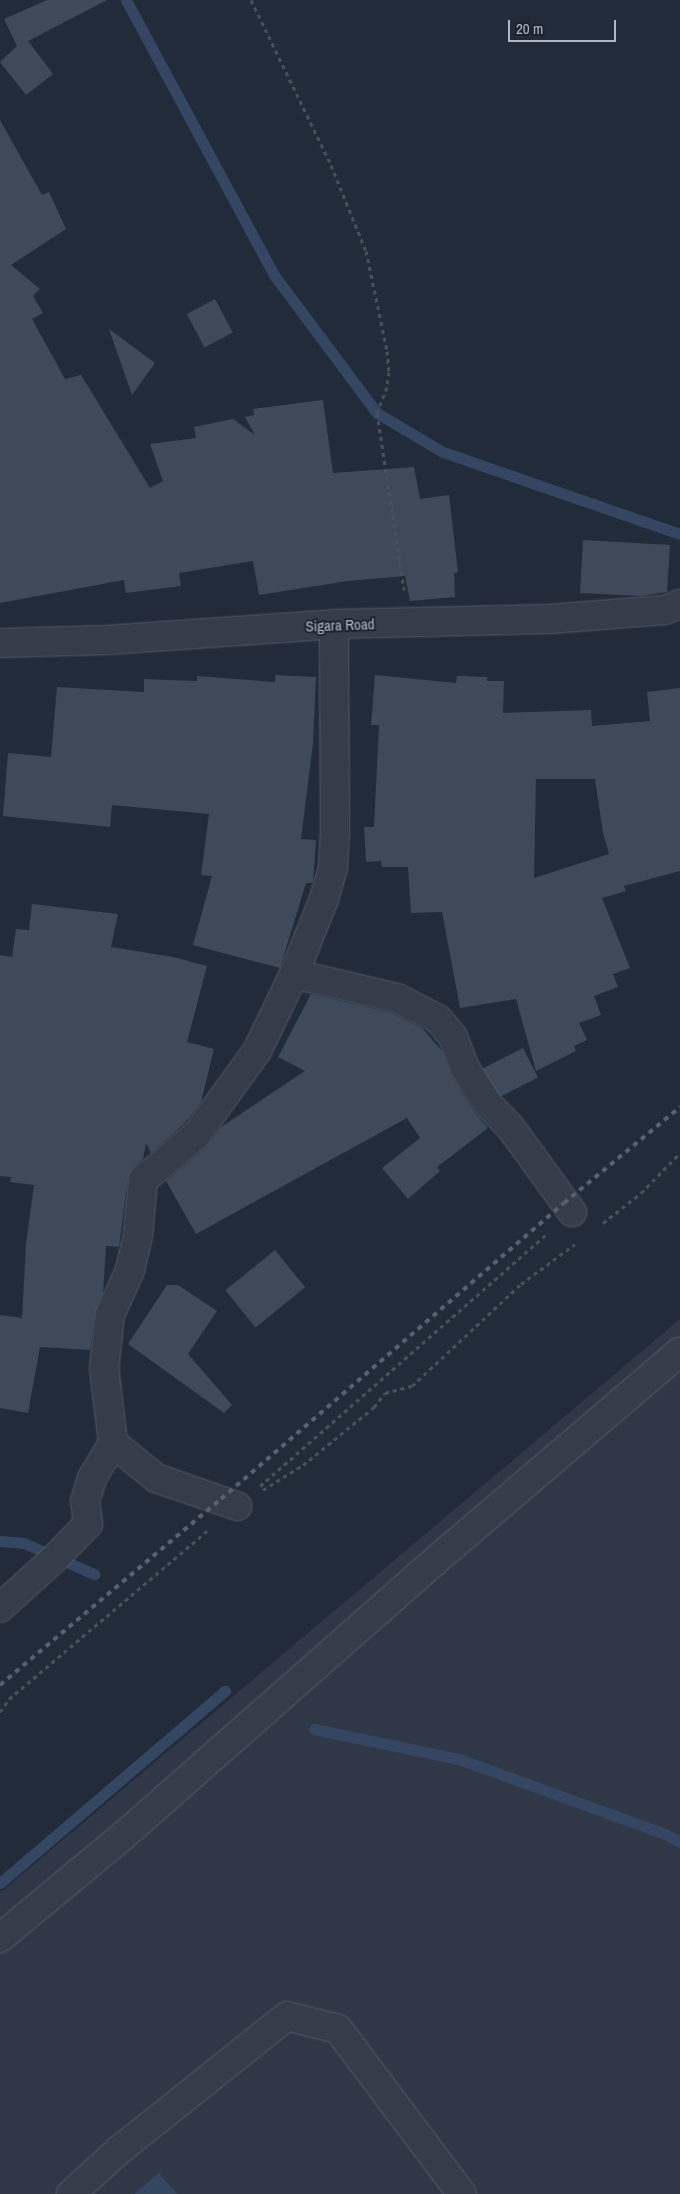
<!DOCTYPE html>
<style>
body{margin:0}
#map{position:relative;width:680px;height:2194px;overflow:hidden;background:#222b3a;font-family:"Archivo Narrow",sans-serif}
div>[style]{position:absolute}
.airport>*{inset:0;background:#303847}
.water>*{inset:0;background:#354662}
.stream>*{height:11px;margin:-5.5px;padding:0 5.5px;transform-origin:5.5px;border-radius:5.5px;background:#354662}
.building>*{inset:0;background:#3e495a;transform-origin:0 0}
.path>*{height:3px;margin-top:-1.5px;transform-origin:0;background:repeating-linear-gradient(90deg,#415559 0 4px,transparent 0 8px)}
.roads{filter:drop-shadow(0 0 1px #535b68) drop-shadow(0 0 1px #535b68)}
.minor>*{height:28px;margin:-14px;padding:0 14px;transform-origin:14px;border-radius:14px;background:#353d4b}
.rail>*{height:4px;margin-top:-2px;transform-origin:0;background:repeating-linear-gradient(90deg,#576172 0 5px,transparent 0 10px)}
span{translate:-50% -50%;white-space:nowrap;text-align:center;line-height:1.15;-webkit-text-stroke:4px #1b232f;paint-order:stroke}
.street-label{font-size:15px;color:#b0b8c7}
.scale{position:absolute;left:508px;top:20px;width:108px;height:22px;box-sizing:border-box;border:2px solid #b0b8c7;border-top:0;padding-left:6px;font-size:15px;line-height:18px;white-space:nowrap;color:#b0b8c7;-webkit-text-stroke:4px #1b232f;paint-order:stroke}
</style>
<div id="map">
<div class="airport">
<i style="clip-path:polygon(680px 1319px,680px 2194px,0 2194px,0 1893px)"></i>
</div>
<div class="water">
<i style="clip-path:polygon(159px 2173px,177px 2194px,134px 2194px)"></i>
</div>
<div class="stream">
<i style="left:126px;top:0;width:312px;rotate:61.7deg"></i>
<i style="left:274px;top:275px;width:172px;rotate:53.3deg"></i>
<i style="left:377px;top:413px;width:77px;rotate:30.6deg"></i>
<i style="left:443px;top:452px;width:251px;rotate:19.1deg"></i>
<i style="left:0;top:1541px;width:24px;rotate:5deg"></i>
<i style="left:24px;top:1543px;width:77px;rotate:23.9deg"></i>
<i style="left:314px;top:1729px;width:148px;rotate:11.7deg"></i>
<i style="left:459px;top:1759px;width:219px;rotate:20deg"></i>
<i style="left:665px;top:1834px;width:17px;rotate:28deg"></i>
<i style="left:0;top:1883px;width:296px;rotate:-40.5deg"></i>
</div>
<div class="building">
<i style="clip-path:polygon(47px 0,107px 0,28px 41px,53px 74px,26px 95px,0 62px,17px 46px,4px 19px)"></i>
<i style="clip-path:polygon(0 120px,42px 195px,49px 192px,66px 229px,11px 265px,40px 289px,33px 296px,43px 313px,32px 319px,65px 379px,81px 375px,150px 488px,163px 481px,150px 444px,196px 438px,194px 427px,233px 419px,255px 435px,245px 417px,254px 415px,253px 409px,323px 400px,333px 473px,414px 467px,420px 499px,449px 495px,458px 572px,454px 573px,455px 597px,410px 601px,405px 576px,348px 581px,259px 595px,253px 561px,179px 573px,181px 586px,126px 593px,124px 580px,0 603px)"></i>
<i style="left:215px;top:299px;width:38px;height:32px;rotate:62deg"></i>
<i style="clip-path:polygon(109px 329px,155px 363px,132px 395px)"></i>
<i style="clip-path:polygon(583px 540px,670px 545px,667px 592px,642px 596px,580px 593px)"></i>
<i style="clip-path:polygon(275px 675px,316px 677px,313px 743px,301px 839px,316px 840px,313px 881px,312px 883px,306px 883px,280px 968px,193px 945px,212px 876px,201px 875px,209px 814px,112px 805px,110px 827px,3px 816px,8px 753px,51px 757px,57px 687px,144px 692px,144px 679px,197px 681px,197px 676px,275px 682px)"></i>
<i style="clip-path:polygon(evenodd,375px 675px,456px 683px,457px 676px,487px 677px,487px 681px,504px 681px,503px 713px,591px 710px,592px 726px,650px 721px,647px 692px,680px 688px,680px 871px,624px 886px,626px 891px,602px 898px,630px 968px,613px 974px,618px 987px,594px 996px,601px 1015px,579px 1023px,587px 1040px,574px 1046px,576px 1051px,536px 1071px,516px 999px,460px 1008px,442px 912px,411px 913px,408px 867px,382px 867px,381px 861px,366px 862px,364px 827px,374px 827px,379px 725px,371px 725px,375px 675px,536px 779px,595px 779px,603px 833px,609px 854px,534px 878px,536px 779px)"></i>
<i style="clip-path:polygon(32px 904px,118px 914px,111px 947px,173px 957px,207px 966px,187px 1042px,214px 1049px,201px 1102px,184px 1124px,151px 1153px,146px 1143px,143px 1159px,133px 1168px,128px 1178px,119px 1247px,106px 1246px,103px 1293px,95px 1313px,90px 1350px,40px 1347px,28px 1413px,0 1408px,0 1315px,22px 1318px,26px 1244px,34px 1185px,10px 1182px,11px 1177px,0 1176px,0 955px,12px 957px,16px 929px,29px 930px)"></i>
<i style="clip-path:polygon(311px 994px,392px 1013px,423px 1029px,442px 1051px,452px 1076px,475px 1113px,488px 1128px,437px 1167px,440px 1171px,408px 1199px,382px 1168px,420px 1138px,407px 1118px,196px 1234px,166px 1181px,206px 1147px,221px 1127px,305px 1071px,278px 1057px)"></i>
<i style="left:523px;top:1048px;width:33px;height:45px;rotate:63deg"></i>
<i style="left:275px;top:1250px;width:48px;height:64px;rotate:51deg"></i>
<i style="clip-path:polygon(167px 1285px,178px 1285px,217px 1311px,188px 1354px,232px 1405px,224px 1413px,128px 1344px)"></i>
</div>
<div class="path">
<i style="left:251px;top:0;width:183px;rotate:64.1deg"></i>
<i style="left:331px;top:165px;width:93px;rotate:67.9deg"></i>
<i style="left:366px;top:251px;width:102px;rotate:78.1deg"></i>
<i style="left:387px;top:351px;width:21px;rotate:85deg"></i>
<i style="left:389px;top:372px;width:15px;rotate:98deg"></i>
<i style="left:387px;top:387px;width:28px;rotate:111deg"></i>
<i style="left:377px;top:413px;width:179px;rotate:81.3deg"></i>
<i style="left:603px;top:1223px;width:48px;rotate:-38.3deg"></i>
<i style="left:641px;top:1193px;width:56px;rotate:-45.7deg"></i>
<i style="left:260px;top:1486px;width:383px;rotate:-41.3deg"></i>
<i style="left:263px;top:1490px;width:47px;rotate:-32deg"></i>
<i style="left:303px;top:1465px;width:92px;rotate:-39.2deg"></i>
<i style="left:374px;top:1407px;width:18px;rotate:-52deg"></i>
<i style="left:385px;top:1393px;width:28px;rotate:-15deg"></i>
<i style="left:412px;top:1386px;width:149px;rotate:-43.1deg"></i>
<i style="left:521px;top:1284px;width:67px;rotate:-36.5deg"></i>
<i style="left:0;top:1712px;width:16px;rotate:-55deg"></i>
<i style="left:9px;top:1699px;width:261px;rotate:-40.3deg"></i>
</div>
<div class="roads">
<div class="minor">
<i style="left:0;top:643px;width:108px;rotate:-1.6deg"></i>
<i style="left:108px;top:640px;width:227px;rotate:-4deg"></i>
<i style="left:334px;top:624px;width:216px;rotate:-1.3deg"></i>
<i style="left:550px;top:619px;width:115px;rotate:-4.5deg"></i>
<i style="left:665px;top:610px;width:16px;rotate:-22deg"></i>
<i style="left:294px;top:974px;width:106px;rotate:13.1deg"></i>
<i style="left:397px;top:998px;width:46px;rotate:27.1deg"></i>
<i style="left:438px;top:1019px;width:23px;rotate:50deg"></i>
<i style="left:453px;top:1037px;width:33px;rotate:69deg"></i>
<i style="left:465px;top:1068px;width:43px;rotate:57.4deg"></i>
<i style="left:488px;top:1104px;width:33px;rotate:46deg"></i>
<i style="left:511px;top:1128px;width:104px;rotate:54deg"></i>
<i style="left:113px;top:1443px;width:55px;rotate:39.1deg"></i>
<i style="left:156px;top:1478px;width:86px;rotate:19.1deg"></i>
<i style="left:0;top:1608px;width:76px;rotate:-42.3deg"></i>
<i style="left:56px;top:1557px;width:46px;rotate:-45.9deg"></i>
<i style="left:88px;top:1524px;width:23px;rotate:-97deg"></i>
<i style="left:85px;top:1501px;width:24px;rotate:-73deg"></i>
<i style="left:92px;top:1478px;width:41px;rotate:-59deg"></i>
<i style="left:113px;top:1443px;width:76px;rotate:-96.8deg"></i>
<i style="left:104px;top:1368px;width:53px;rotate:-83.5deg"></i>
<i style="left:110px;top:1315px;width:49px;rotate:-66deg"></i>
<i style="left:130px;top:1270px;width:36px;rotate:-77deg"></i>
<i style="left:138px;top:1235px;width:55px;rotate:-84.8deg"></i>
<i style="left:143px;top:1180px;width:70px;rotate:-40.3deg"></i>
<i style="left:196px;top:1135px;width:104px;rotate:-54deg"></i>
<i style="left:257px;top:1051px;width:85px;rotate:-64.3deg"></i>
<i style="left:294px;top:974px;width:81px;rotate:-68.2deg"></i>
<i style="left:324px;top:899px;width:32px;rotate:-74deg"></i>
<i style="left:333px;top:868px;width:35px;rotate:-87deg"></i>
<i style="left:335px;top:833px;width:209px;rotate:-90.3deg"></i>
<i style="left:0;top:1938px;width:160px;rotate:-39.7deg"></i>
<i style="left:123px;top:1836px;width:434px;rotate:-41.4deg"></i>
<i style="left:449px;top:1549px;width:304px;rotate:-40.5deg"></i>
<i style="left:71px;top:2194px;width:64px;rotate:-42.5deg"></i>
<i style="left:118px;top:2151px;width:216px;rotate:-38.6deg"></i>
<i style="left:287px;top:2016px;width:53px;rotate:14.3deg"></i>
<i style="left:338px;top:2029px;width:206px;rotate:53.1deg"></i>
</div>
</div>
<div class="rail">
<i style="left:0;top:1685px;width:289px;rotate:-40.1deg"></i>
<i style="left:221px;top:1499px;width:453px;rotate:-40.8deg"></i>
<i style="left:564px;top:1203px;width:151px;rotate:-39.6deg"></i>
</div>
<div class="street-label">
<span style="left:340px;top:625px;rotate:-2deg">Sigara Road</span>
</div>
<div class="scale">20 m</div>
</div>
